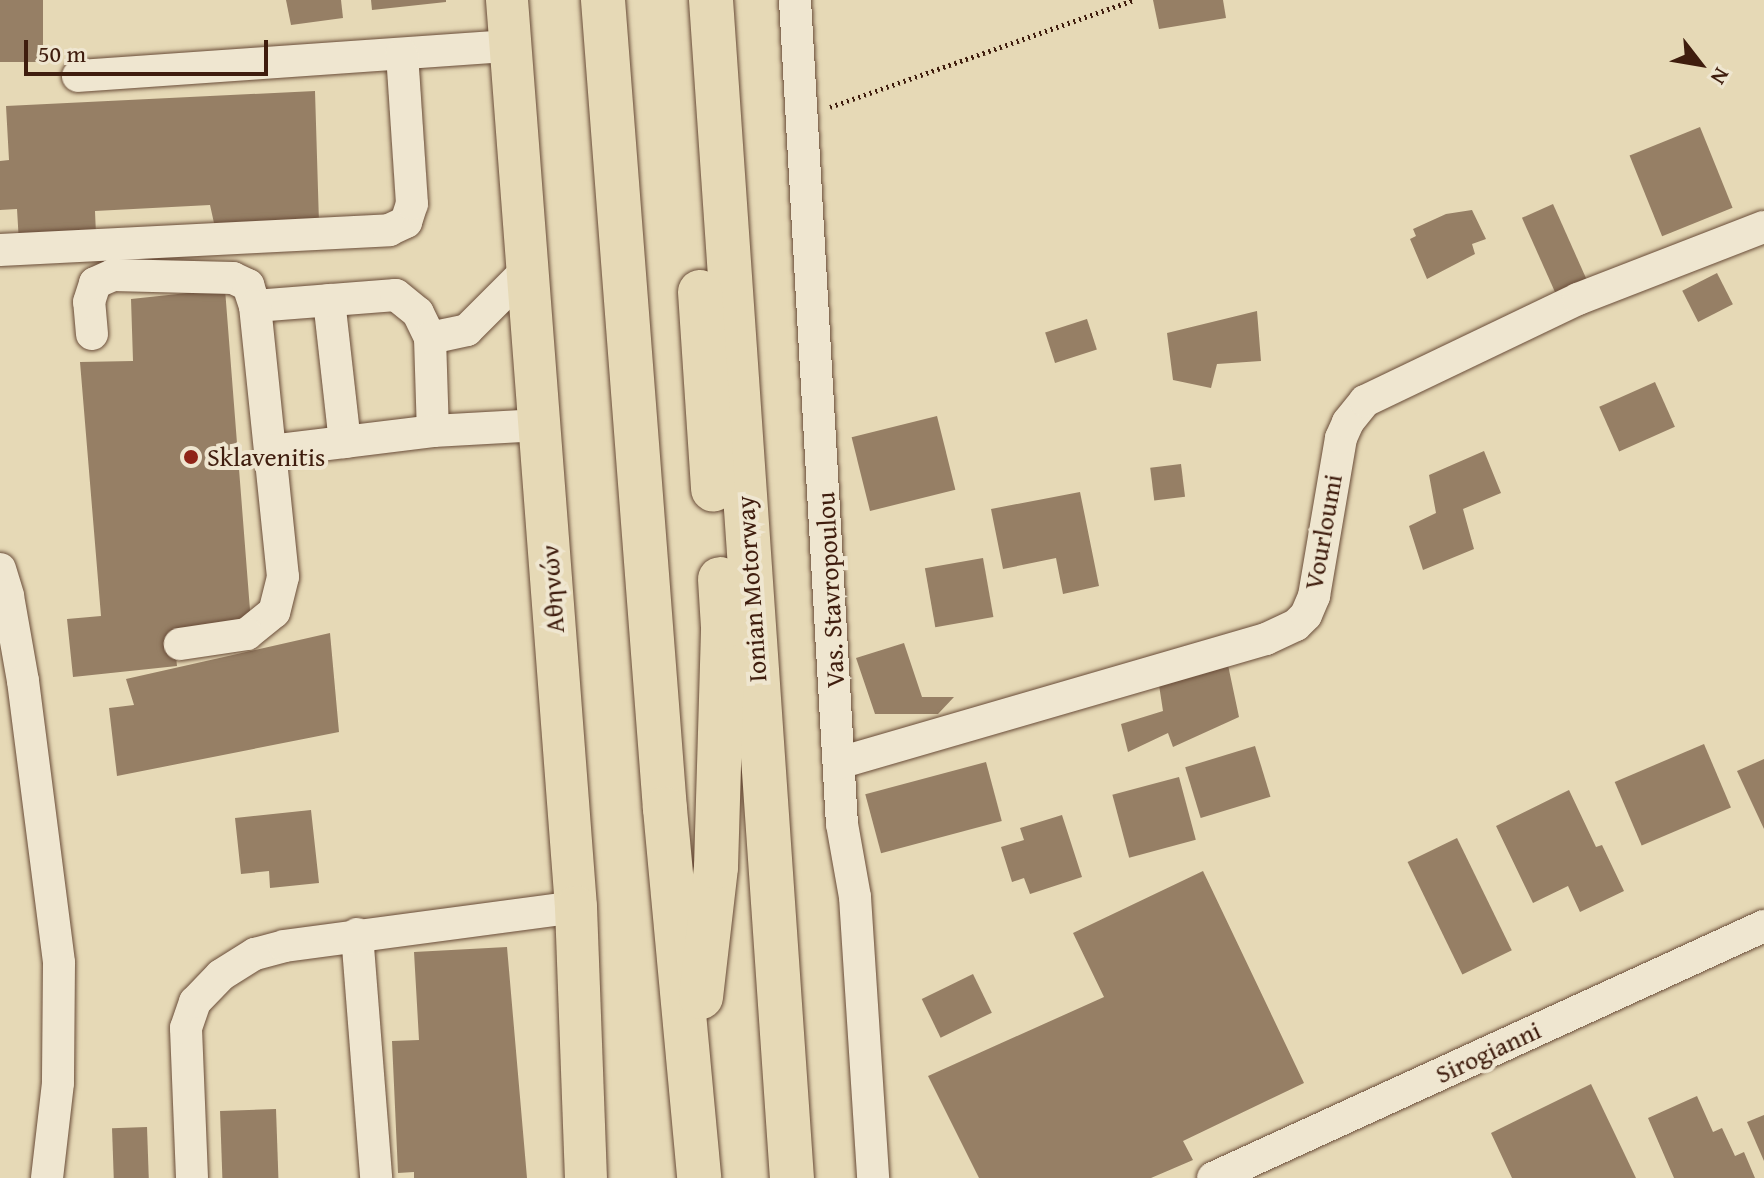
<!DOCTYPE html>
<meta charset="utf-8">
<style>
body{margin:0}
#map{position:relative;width:1764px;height:1178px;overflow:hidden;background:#e6d9b6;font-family:"Gentium Book Plus",serif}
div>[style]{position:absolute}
.building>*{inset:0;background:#967f65;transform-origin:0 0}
.path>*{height:5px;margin-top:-2.5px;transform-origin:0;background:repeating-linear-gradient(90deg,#3f1d0e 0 2px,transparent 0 6px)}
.roads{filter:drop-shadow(0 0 2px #694c38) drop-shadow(0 0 2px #694c38)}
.minor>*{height:32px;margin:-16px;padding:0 16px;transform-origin:16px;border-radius:16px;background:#efe6d0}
.major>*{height:42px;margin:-21px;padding:0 21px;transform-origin:21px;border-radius:21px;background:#e6d9b6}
.highway>*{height:44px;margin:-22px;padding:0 22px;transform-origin:22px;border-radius:22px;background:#e6d9b6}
.dots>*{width:22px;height:22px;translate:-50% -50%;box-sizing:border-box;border:4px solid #efe6d0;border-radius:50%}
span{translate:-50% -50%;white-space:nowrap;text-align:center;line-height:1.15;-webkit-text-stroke:8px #efe6d0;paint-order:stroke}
.poi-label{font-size:26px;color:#3f1d0e}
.left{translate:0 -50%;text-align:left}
.street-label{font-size:26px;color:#3f1d0e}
.north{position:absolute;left:1660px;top:24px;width:80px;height:80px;-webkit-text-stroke:6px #efe6d0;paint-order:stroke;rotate:121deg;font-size:22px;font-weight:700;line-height:32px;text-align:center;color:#3f1d0e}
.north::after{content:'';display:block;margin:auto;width:28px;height:36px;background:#3f1d0e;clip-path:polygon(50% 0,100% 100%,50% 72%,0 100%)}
.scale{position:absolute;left:24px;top:40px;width:244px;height:36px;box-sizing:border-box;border:4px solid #3f1d0e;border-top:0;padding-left:10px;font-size:24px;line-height:28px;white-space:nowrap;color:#3f1d0e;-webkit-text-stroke:6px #efe6d0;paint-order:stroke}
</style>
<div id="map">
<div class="building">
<i style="left:0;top:0;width:43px;height:62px"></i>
<i style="clip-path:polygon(286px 0,341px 0,343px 18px,291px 25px)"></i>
<i style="clip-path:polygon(371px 0,446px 0,446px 2px,372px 10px)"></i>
<i style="clip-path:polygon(1153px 0,1223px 0,1226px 18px,1159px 29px)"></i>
<i style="clip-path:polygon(315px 91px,319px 223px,216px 232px,210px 205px,95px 211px,96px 235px,19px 243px,17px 209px,0 210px,0 161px,9px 160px,6px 106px)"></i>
<i style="left:1700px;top:127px;width:87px;height:76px;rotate:68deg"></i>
<i style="left:1553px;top:204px;width:84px;height:34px;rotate:66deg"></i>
<i style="clip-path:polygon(1472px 210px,1486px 239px,1472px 244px,1475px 254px,1427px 279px,1410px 239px,1416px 236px,1413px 229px,1446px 214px)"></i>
<i style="left:1717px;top:273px;width:35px;height:39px;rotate:63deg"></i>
<i style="clip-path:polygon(225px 289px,251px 623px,174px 638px,177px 666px,73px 677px,67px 619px,101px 616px,80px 362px,133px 361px,131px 299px)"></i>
<i style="clip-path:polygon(1257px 311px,1261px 361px,1217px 364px,1211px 388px,1173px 380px,1167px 333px)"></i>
<i style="left:1087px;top:319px;width:32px;height:44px;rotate:72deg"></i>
<i style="left:1655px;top:382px;width:49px;height:61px;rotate:66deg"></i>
<i style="left:937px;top:416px;width:76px;height:88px;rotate:76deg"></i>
<i style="clip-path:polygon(1484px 451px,1501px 493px,1463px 509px,1474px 549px,1423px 570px,1409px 526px,1436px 513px,1429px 475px)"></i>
<i style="left:1181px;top:464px;width:33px;height:31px;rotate:83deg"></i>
<i style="clip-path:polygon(1080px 492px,1099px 586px,1063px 594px,1056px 558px,1003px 569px,991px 509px)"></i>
<i style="left:983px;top:558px;width:60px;height:59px;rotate:80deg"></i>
<i style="clip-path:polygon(330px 633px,339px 732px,117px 776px,109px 708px,134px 705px,126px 679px)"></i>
<i style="clip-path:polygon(904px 643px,922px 697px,954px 697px,938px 714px,875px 714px,856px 658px)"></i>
<i style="clip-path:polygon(1228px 665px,1239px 717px,1173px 747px,1168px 733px,1128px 752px,1121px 724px,1163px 711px,1159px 685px)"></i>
<i style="left:1704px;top:744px;width:69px;height:97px;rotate:67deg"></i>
<i style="left:1255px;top:746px;width:53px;height:73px;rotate:73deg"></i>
<i style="clip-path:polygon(1764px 759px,1764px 829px,1737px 771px)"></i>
<i style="left:986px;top:762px;width:61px;height:125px;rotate:75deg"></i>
<i style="left:1179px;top:777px;width:65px;height:69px;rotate:75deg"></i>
<i style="clip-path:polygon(1569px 790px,1596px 847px,1602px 845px,1624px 891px,1580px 912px,1568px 886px,1533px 903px,1496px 826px)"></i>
<i style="clip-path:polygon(311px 810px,319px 883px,270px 888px,269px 871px,241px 874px,235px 818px)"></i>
<i style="clip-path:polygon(1062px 815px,1082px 877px,1030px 894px,1024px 878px,1012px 882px,1001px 847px,1024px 840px,1020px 828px)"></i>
<i style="left:1457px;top:838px;width:125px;height:55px;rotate:64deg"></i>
<i style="clip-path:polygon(1203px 871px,1304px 1083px,1183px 1141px,1193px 1160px,1151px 1178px,979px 1178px,928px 1076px,1104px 997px,1073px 933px)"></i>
<i style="clip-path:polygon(507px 947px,527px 1178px,414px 1178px,414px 1172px,398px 1173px,392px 1041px,419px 1040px,414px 952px)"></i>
<i style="left:973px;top:974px;width:43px;height:57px;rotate:64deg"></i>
<i style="clip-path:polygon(1591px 1084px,1636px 1178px,1512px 1178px,1491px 1133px)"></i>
<i style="clip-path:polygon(1697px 1096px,1713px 1132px,1722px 1128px,1735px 1156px,1744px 1152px,1755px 1178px,1674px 1178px,1648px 1118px)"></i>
<i style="left:276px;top:1109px;width:69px;height:56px;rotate:88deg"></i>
<i style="clip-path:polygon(1764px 1115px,1764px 1161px,1747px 1122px)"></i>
<i style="left:147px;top:1127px;width:51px;height:35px;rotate:88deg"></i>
</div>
<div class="path">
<i style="left:830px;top:107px;width:321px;rotate:-19.4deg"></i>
</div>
<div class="roads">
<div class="minor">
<i style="left:795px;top:0;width:825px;rotate:86.74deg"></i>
<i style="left:842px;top:824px;width:74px;rotate:79.9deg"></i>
<i style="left:855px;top:897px;width:282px;rotate:86.3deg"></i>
<i style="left:78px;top:76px;width:434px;rotate:-4deg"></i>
<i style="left:0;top:250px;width:390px;rotate:-2.9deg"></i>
<i style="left:389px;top:230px;width:19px;rotate:-25deg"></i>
<i style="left:406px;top:222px;width:19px;rotate:-72deg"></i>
<i style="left:412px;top:204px;width:150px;rotate:-93.8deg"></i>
<i style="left:329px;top:300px;width:143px;rotate:83.6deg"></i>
<i style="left:255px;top:306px;width:141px;rotate:-4.5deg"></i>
<i style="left:396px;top:295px;width:28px;rotate:39deg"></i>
<i style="left:418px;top:313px;width:28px;rotate:64deg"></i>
<i style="left:430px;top:338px;width:93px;rotate:88.2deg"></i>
<i style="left:92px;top:334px;width:32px;rotate:-95deg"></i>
<i style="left:89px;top:302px;width:20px;rotate:-72deg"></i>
<i style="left:95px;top:283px;width:20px;rotate:-24deg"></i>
<i style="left:113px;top:275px;width:120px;rotate:1.4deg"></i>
<i style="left:233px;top:278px;width:17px;rotate:25deg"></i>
<i style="left:248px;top:285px;width:22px;rotate:72deg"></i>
<i style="left:255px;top:306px;width:272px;rotate:84.1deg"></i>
<i style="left:283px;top:577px;width:36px;rotate:104deg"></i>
<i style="left:274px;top:612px;width:35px;rotate:141deg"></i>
<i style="left:247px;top:634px;width:68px;rotate:171.5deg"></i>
<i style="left:430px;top:338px;width:38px;rotate:-12deg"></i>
<i style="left:467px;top:330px;width:86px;rotate:-45deg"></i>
<i style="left:271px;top:451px;width:163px;rotate:-7deg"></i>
<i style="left:433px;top:431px;width:107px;rotate:-3.2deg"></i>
<i style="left:0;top:569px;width:28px;rotate:73deg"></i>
<i style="left:8px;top:596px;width:86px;rotate:80deg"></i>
<i style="left:23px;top:681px;width:284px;rotate:82.7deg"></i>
<i style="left:59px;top:963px;width:120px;rotate:90.5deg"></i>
<i style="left:58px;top:1083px;width:96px;rotate:96.6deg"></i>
<i style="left:839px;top:763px;width:445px;rotate:-16.2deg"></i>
<i style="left:1266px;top:639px;width:33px;rotate:-25deg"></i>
<i style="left:1296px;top:625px;width:14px;rotate:-45deg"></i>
<i style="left:1306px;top:615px;width:21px;rotate:-67deg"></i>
<i style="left:1314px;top:596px;width:160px;rotate:-80.3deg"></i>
<i style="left:1341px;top:438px;width:17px;rotate:-66deg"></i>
<i style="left:1348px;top:422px;width:27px;rotate:-51deg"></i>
<i style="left:1365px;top:401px;width:236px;rotate:-25.6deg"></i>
<i style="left:1578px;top:299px;width:199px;rotate:-21.2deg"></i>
<i style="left:357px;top:934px;width:245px;rotate:85.5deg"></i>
<i style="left:192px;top:1178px;width:150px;rotate:-92.3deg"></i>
<i style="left:186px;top:1028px;width:28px;rotate:-71deg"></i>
<i style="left:195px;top:1002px;width:37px;rotate:-46deg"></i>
<i style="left:221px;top:975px;width:40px;rotate:-32deg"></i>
<i style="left:255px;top:954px;width:30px;rotate:-15deg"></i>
<i style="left:284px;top:946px;width:295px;rotate:-7.6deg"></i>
<i style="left:1213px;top:1178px;width:606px;rotate:-24.58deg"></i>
</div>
<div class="major">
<i style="left:507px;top:0;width:910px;rotate:85.65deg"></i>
<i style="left:576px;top:907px;width:271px;rotate:87.9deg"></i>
</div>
<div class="highway">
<i style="left:603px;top:0;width:811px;rotate:85.62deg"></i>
<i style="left:665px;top:809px;width:371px;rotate:84.7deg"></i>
<i style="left:711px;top:0;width:1181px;rotate:86.07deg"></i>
<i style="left:700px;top:292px;width:198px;rotate:86.2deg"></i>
<i style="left:701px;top:997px;width:131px;rotate:-83.4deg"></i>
<i style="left:716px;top:867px;width:240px;rotate:-88.3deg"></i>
<i style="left:723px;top:627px;width:48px;rotate:-93.6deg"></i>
</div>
</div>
<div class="dots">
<i style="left:191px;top:457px;background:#8f2418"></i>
</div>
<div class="poi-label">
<span class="left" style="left:207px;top:457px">Sklavenitis</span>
</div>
<div class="street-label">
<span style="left:1323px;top:532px;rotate:-80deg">Vourloumi</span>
<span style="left:552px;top:589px;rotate:-94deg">Αθηνών</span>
<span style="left:751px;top:589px;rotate:-94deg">Ionian Motorway</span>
<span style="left:830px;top:590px;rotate:-93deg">Vas. Stavropoulou</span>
<span style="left:1488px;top:1052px;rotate:-25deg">Sirogianni</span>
</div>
<div class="north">N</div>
<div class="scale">50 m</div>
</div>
